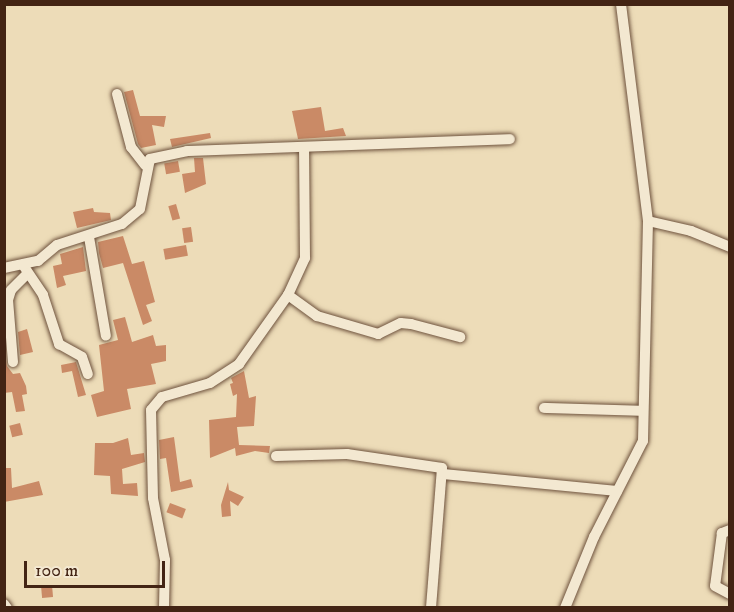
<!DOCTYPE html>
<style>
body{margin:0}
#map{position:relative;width:734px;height:612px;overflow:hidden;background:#eddcb8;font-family:"IM FELL DW Pica",serif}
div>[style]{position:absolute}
.building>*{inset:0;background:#ca8a66;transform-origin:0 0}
.roads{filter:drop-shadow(0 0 2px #6e523d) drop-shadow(0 0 2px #6e523d)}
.minor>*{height:10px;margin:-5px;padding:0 5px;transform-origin:5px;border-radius:5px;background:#f3e8d1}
span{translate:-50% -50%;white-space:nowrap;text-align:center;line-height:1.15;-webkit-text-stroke:6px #f3e8d1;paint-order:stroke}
.frame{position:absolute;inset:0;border:6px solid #432414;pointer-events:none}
.scale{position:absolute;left:24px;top:561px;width:141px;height:27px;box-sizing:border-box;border:3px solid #432414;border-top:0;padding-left:8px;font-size:18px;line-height:21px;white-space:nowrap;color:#432414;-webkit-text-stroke:4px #f3e8d1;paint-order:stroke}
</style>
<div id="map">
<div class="building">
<i style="clip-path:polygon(133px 90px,140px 116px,166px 116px,164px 127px,152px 125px,156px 145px,141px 148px,138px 144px,124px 92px)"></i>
<i style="clip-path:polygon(321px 107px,325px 131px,343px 128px,346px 136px,298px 139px,292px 111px)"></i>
<i style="clip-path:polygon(210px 133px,211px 138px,172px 147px,170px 139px)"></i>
<i style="clip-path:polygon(194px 158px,203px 158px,206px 184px,185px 193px,182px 174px,195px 172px)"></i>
<i style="left:178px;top:161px;width:11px;height:14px;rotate:80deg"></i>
<i style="left:176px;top:204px;width:15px;height:8px;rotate:74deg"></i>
<i style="clip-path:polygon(93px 208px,94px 212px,110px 213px,111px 220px,77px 228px,73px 212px)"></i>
<i style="left:191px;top:227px;width:15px;height:9px;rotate:82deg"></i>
<i style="clip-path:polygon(123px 236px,132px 264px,144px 261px,155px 302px,146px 305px,152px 321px,143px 325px,123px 263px,103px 268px,99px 253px,98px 242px)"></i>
<i style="left:186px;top:245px;width:11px;height:23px;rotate:80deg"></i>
<i style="clip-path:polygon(83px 247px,86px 271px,63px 276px,66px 285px,57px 288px,53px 266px,62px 264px,60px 254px)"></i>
<i style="clip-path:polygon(125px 317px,132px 342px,153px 335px,156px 346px,166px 345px,166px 361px,151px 364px,156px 384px,127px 389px,131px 409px,97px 417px,91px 395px,104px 391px,99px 345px,118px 340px,113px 320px)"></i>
<i style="clip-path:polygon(27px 329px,33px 352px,20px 355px,18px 332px)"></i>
<i style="clip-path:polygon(4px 350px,7px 366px,13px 374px,20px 373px,26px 386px,27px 394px,22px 395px,25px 411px,16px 412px,12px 392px,4px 393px)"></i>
<i style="clip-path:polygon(76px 362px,86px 395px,78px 397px,72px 371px,62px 373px,61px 365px)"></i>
<i style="clip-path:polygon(244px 371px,249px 398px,256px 396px,254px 426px,237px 427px,239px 445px,270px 446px,269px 453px,255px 451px,236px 456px,235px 448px,210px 458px,209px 420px,236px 417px,237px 394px,233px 396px,230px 384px,233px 383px,231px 378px)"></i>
<i style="left:20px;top:423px;width:12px;height:11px;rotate:76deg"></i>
<i style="clip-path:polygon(174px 437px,180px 482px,191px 479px,193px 487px,171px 492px,166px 458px,160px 459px,159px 440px)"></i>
<i style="clip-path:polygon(128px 438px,131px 455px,144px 453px,145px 462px,122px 469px,123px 484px,137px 483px,138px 496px,111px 494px,110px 476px,94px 475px,95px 443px,113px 443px)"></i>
<i style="clip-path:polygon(4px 468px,11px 468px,12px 488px,39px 481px,43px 495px,4px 502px)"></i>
<i style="clip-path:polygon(228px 482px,229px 490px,244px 497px,238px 506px,230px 501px,231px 516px,222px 517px,221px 505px)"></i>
<i style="left:170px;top:503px;width:17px;height:10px;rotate:21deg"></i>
<i style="left:52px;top:585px;width:12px;height:11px;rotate:85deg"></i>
</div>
<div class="roads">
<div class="minor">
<i style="left:117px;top:94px;width:55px;rotate:75.2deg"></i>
<i style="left:131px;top:147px;width:23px;rotate:52deg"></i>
<i style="left:648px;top:221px;width:44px;rotate:13.1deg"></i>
<i style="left:691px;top:231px;width:42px;rotate:22.3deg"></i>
<i style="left:89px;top:237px;width:100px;rotate:80.3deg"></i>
<i style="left:23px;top:265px;width:36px;rotate:56deg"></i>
<i style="left:43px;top:295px;width:52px;rotate:71.9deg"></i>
<i style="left:59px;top:344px;width:26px;rotate:29deg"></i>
<i style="left:82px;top:357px;width:18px;rotate:71deg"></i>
<i style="left:4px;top:268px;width:35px;rotate:-12deg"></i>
<i style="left:38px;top:261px;width:25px;rotate:-40deg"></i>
<i style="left:57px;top:245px;width:68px;rotate:-17.9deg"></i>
<i style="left:122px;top:224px;width:23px;rotate:-40deg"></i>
<i style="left:140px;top:209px;width:51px;rotate:-78.7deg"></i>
<i style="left:150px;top:159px;width:38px;rotate:-12deg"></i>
<i style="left:187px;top:151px;width:323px;rotate:-2.1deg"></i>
<i style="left:288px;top:295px;width:36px;rotate:36deg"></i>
<i style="left:317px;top:316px;width:64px;rotate:16.4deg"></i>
<i style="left:378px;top:334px;width:25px;rotate:-26deg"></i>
<i style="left:401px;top:323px;width:10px;rotate:6deg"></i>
<i style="left:411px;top:324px;width:51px;rotate:14.9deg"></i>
<i style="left:13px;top:362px;width:62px;rotate:-94.6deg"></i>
<i style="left:8px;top:300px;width:10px;rotate:-73deg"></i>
<i style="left:11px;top:290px;width:23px;rotate:-45deg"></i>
<i style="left:544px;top:408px;width:99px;rotate:1.7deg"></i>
<i style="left:276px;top:456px;width:71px;rotate:-1.6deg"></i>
<i style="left:347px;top:454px;width:96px;rotate:8.4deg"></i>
<i style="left:442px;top:468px;width:140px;rotate:94.5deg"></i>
<i style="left:443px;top:474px;width:175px;rotate:5.6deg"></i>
<i style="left:730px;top:530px;width:9px;rotate:159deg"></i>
<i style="left:722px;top:533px;width:53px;rotate:97.5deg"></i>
<i style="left:715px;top:586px;width:17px;rotate:28deg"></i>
<i style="left:4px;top:604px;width:5px;rotate:53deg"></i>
<i style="left:164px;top:608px;width:48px;rotate:-88.8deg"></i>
<i style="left:165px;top:560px;width:63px;rotate:-101deg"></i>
<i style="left:153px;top:498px;width:88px;rotate:-91.3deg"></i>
<i style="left:151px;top:410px;width:17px;rotate:-50deg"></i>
<i style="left:162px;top:397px;width:50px;rotate:-16.3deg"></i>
<i style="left:210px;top:383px;width:35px;rotate:-33deg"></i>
<i style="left:239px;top:364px;width:85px;rotate:-54.6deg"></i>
<i style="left:288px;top:295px;width:41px;rotate:-65.3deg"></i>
<i style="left:305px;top:258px;width:109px;rotate:-90.5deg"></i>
<i style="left:565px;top:608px;width:77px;rotate:-67.8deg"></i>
<i style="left:594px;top:537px;width:108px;rotate:-63deg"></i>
<i style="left:643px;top:441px;width:220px;rotate:-88.7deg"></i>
<i style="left:648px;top:221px;width:219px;rotate:-97.1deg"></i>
</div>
</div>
<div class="frame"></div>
<div class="scale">100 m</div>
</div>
